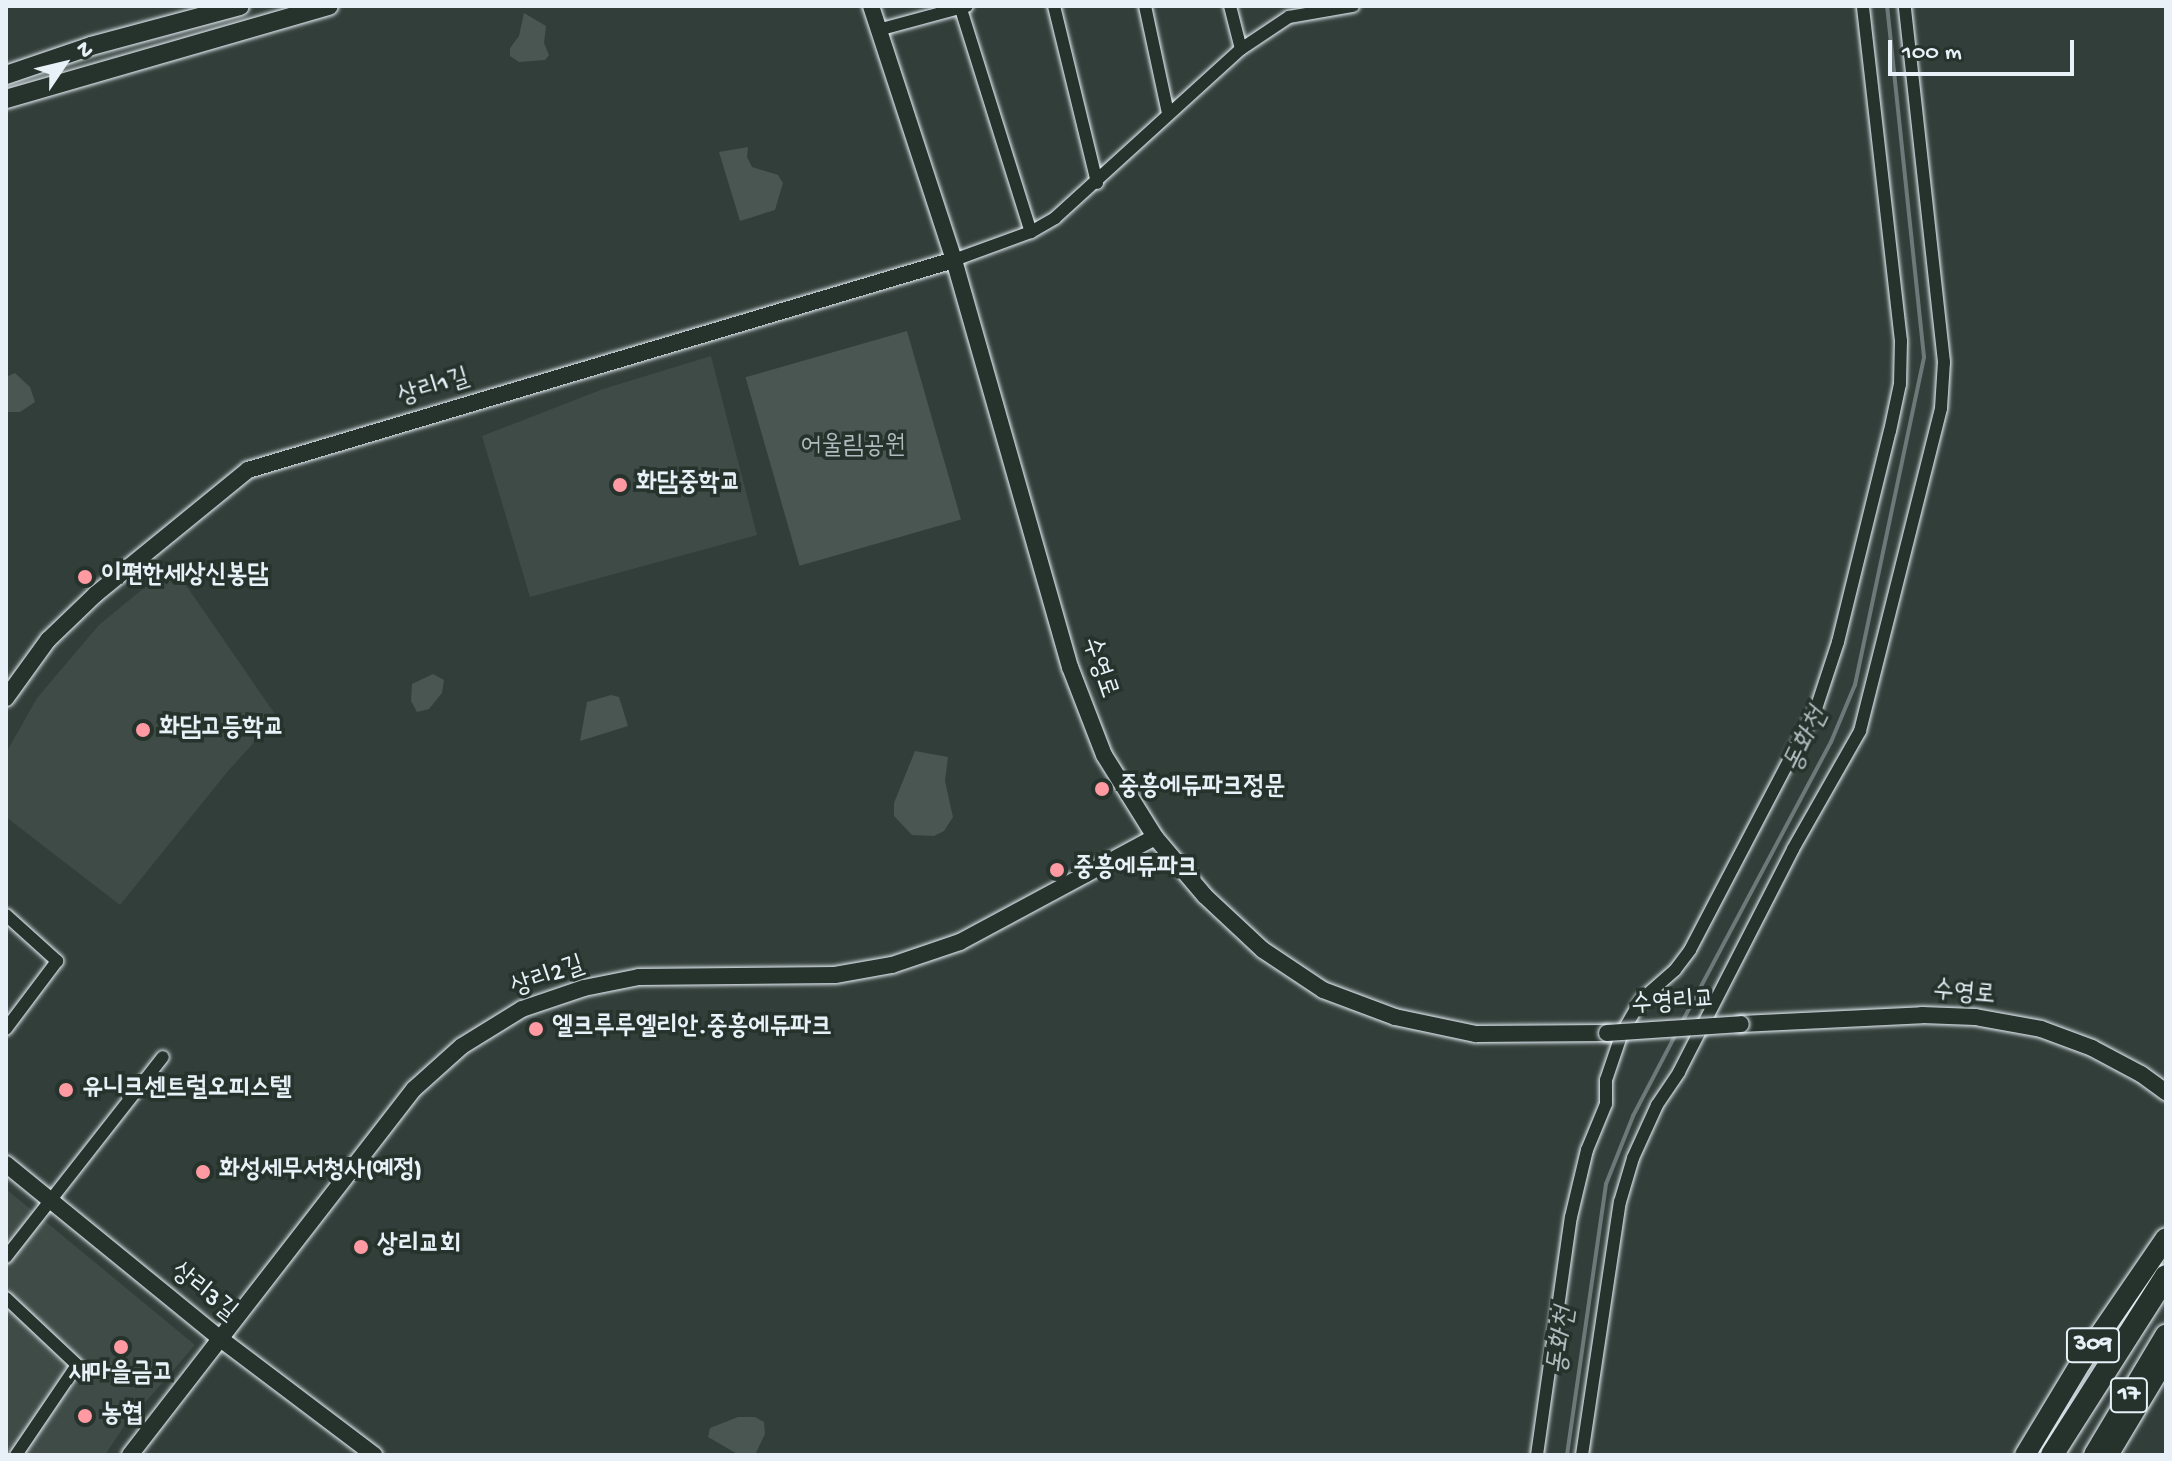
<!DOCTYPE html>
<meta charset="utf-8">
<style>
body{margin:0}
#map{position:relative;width:2172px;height:1461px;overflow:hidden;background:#323e39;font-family:"Gochi Hand","Poor Story",sans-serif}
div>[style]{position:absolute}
.built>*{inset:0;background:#3f4b46}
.green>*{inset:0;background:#495651;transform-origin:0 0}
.stream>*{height:4px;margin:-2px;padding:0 2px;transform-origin:2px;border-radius:2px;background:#6d7978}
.roads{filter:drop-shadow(0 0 2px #e8f1f8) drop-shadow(0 0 2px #e8f1f8)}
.minor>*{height:12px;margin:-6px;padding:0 6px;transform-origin:6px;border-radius:6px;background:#26332d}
.tertiary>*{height:16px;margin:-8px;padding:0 8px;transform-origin:8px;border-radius:8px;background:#26332d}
.secondary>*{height:18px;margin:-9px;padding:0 9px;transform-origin:9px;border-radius:9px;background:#26332d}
.trunk>*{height:20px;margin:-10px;padding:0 10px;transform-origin:10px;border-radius:10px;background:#26332d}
.motorway>*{height:22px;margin:-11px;padding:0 11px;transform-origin:11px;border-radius:11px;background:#26332d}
.bridges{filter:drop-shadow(0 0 2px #e8f1f8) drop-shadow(0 0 2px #e8f1f8)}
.tertiary-bridge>*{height:16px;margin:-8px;padding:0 8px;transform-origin:8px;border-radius:8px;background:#26332d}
.dots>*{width:22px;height:22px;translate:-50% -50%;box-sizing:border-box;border:4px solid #26332d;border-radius:50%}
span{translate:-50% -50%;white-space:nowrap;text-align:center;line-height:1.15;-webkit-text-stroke:7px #26332d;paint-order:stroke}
.shield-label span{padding:2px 6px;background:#26332d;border:2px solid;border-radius:6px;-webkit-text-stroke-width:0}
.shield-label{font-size:24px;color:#e8f1f8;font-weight:700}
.street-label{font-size:26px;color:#e8f1f8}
.park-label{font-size:26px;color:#b0bbbe}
.poi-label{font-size:26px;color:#e8f1f8;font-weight:700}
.left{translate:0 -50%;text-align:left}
.water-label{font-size:28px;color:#b1bbbe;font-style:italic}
.frame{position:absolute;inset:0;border:8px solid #e8f1f8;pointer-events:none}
.north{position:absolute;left:24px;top:24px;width:80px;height:80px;-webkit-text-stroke:6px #26332d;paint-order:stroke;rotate:55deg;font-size:22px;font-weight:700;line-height:32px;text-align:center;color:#e8f1f8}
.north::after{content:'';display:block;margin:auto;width:28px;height:36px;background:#e8f1f8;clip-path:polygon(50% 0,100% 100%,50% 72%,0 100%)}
.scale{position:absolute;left:1888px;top:40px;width:186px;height:36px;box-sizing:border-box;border:4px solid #e8f1f8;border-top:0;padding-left:10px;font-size:24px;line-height:28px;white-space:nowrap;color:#e8f1f8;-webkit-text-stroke:6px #26332d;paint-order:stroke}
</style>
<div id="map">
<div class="built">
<i style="clip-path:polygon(711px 356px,757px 535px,530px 597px,482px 436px,603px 389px)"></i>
<i style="clip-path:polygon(172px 565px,277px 717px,228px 771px,120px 905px,6px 817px,6px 753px,37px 698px,99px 625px)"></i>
<i style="clip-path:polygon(6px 1189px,195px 1345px,123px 1428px,105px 1455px,6px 1455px)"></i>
</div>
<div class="green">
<i style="clip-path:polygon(524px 13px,546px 26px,544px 43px,549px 55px,545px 60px,519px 62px,510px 56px,510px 48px,519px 36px)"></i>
<i style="clip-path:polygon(748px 147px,747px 157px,752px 167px,778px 175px,783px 183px,775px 210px,740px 221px,719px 152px)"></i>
<i style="left:907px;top:331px;width:196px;height:168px;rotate:74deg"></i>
<i style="clip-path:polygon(15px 373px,30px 387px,35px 402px,20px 412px,6px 412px,6px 377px)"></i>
<i style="clip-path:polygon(433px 674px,444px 680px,442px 693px,429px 709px,417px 712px,411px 701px,412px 684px)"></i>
<i style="clip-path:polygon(611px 695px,619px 697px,628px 726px,580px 741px,587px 702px)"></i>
<i style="clip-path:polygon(915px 751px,948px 757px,945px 781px,953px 817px,944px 831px,934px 836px,912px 835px,894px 816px,894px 803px)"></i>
<i style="clip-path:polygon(738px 1417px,755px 1417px,764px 1422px,765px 1434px,755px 1455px,739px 1455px,708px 1437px,710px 1428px)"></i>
</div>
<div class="stream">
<i style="left:1681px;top:1024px;width:319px;rotate:-62deg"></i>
<i style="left:1831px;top:742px;width:62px;rotate:-67.2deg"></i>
<i style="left:1855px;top:685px;width:335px;rotate:-78.1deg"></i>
<i style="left:1924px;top:357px;width:353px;rotate:-96deg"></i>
<i style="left:1567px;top:1455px;width:274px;rotate:-81.8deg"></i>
<i style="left:1606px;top:1184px;width:73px;rotate:-68.3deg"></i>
<i style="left:1633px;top:1116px;width:95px;rotate:-62.4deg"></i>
</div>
<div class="roads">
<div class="minor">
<i style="left:960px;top:6px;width:237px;rotate:72.6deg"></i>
<i style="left:1054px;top:6px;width:182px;rotate:76.3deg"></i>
<i style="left:1145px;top:6px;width:109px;rotate:77.9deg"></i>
<i style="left:1230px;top:6px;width:44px;rotate:75.7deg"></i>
<i style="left:878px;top:30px;width:92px;rotate:-15.1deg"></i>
<i style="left:954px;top:260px;width:82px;rotate:-20deg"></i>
<i style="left:1031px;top:232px;width:28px;rotate:-30deg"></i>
<i style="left:1055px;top:218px;width:251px;rotate:-42.3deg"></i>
<i style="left:1241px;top:49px;width:58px;rotate:-33.7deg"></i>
<i style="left:1289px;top:17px;width:65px;rotate:-9.8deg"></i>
<i style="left:6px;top:915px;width:69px;rotate:42deg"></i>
<i style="left:57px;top:961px;width:85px;rotate:126.9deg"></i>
<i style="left:6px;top:1257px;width:254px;rotate:-51.9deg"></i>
<i style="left:6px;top:1298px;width:98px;rotate:43.3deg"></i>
<i style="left:77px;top:1365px;width:109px;rotate:124.1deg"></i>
<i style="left:1537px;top:1455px;width:240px;rotate:-81.9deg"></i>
<i style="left:1571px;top:1217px;width:69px;rotate:-76.6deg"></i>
<i style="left:1587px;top:1150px;width:50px;rotate:-67.6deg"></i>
<i style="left:1606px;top:1104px;width:24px;rotate:-90deg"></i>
<i style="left:1606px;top:1080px;width:50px;rotate:-71.2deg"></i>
<i style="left:1622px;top:1033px;width:39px;rotate:-60deg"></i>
<i style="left:1642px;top:999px;width:44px;rotate:-41.3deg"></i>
<i style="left:1675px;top:970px;width:25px;rotate:-53deg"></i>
<i style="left:1690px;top:950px;width:272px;rotate:-62.4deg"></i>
<i style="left:1816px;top:709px;width:71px;rotate:-71.8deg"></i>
<i style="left:1838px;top:642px;width:217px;rotate:-76.2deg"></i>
<i style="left:1890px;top:431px;width:48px;rotate:-78deg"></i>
<i style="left:1900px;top:384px;width:43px;rotate:-88.7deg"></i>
<i style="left:1901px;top:341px;width:337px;rotate:-96.5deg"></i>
<i style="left:1582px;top:1455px;width:256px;rotate:-81.5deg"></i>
<i style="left:1620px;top:1202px;width:46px;rotate:-73.5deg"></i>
<i style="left:1633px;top:1158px;width:58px;rotate:-65.6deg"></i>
<i style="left:1657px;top:1105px;width:40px;rotate:-56deg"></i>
<i style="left:1679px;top:1072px;width:250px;rotate:-62.9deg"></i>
<i style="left:1793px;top:849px;width:136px;rotate:-60.4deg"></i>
<i style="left:1860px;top:731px;width:333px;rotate:-75.9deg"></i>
<i style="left:1941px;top:408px;width:46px;rotate:-86.3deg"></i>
<i style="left:1944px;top:362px;width:358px;rotate:-96.3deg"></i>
</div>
<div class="tertiary">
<i style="left:871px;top:6px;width:267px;rotate:71.9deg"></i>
<i style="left:954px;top:260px;width:423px;rotate:74.1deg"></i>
<i style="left:1070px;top:667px;width:94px;rotate:68.9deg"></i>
<i style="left:1104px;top:755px;width:97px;rotate:58.1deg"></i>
<i style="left:1155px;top:837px;width:77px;rotate:49.7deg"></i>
<i style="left:1205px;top:896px;width:79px;rotate:43deg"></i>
<i style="left:1263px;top:950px;width:72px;rotate:33.7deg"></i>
<i style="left:1323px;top:990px;width:77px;rotate:20.6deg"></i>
<i style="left:1395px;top:1017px;width:83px;rotate:11.9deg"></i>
<i style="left:1476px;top:1034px;width:131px;rotate:-0.4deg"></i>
<i style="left:6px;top:698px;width:72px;rotate:-54.1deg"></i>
<i style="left:48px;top:640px;width:66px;rotate:-43.8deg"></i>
<i style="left:96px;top:594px;width:196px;rotate:-39.2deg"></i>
<i style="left:248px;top:470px;width:737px;rotate:-16.57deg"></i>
<i style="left:1741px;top:1024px;width:181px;rotate:-2.8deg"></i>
<i style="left:1922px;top:1015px;width:53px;rotate:2.2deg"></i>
<i style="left:1975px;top:1017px;width:67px;rotate:10.3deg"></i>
<i style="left:2041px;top:1029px;width:54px;rotate:20.4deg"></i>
<i style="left:2092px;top:1048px;width:55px;rotate:28deg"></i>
<i style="left:2141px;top:1074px;width:31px;rotate:36deg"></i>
<i style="left:6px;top:1164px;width:279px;rotate:39.2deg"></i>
<i style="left:222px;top:1340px;width:191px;rotate:37.1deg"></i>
<i style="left:130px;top:1455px;width:463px;rotate:-52.2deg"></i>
<i style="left:414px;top:1089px;width:64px;rotate:-41.9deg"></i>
<i style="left:462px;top:1046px;width:70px;rotate:-31.7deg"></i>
<i style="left:522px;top:1009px;width:65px;rotate:-18.7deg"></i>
<i style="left:584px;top:988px;width:56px;rotate:-11.3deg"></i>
<i style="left:639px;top:977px;width:196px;rotate:-0.6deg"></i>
<i style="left:835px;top:975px;width:58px;rotate:-10deg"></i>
<i style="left:892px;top:965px;width:72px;rotate:-18.7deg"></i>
<i style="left:960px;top:942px;width:221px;rotate:-28.3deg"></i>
</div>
<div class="secondary">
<i style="left:6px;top:75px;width:90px;rotate:-18.8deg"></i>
<i style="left:91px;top:46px;width:154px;rotate:-15deg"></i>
<i style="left:6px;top:99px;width:336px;rotate:-16.1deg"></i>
</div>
<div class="trunk">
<i style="left:2025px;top:1455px;width:109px;rotate:-58.9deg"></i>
<i style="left:2081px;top:1362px;width:150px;rotate:-55.6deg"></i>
<i style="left:2108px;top:1455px;width:113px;rotate:-59.1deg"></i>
</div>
<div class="motorway">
<i style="left:2052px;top:1455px;width:212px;rotate:-57.5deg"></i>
<i style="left:2095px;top:1455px;width:139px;rotate:-59.2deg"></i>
</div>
</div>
<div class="bridges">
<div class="tertiary-bridge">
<i style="left:1607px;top:1033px;width:134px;rotate:-3.8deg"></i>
</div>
</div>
<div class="dots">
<i style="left:620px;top:485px;background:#ff9aa2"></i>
<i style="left:85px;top:577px;background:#ff9aa2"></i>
<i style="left:143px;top:730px;background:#ff9aa2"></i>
<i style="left:1102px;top:789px;background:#ff9aa2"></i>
<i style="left:1057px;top:870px;background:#ff9aa2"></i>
<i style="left:536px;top:1029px;background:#ff9aa2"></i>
<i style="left:66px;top:1090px;background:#ff9aa2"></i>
<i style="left:203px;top:1172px;background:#ff9aa2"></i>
<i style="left:361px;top:1247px;background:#ff9aa2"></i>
<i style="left:121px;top:1347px;background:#ff9aa2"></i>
<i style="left:85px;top:1416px;background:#ff9aa2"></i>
</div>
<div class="shield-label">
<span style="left:2093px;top:1345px">309</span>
<span style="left:2129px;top:1395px">17</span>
</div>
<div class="street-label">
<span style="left:434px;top:389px;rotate:-17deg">상리1길</span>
<span style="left:1098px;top:668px;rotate:71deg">수영로</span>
<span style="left:548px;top:978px;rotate:-19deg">상리2길</span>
<span style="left:1964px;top:995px;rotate:5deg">수영로</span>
<span style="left:1673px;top:1004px;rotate:-4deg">수영리교</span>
<span style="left:203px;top:1293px;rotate:39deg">상리3길</span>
</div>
<div class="park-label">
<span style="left:853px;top:448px">어울림공원</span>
</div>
<div class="poi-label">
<span class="left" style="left:636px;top:485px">화담중학교</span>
<span class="left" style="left:101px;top:577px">이편한세상신봉담</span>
<span class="left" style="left:159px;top:730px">화담고등학교</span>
<span class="left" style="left:1118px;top:789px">중흥에듀파크정문</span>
<span class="left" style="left:1073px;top:870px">중흥에듀파크</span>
<span class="left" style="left:552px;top:1029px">엘크루루엘리안.중흥에듀파크</span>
<span class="left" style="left:82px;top:1090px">유니크센트럴오피스텔</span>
<span class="left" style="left:219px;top:1172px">화성세무서청사(예정)</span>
<span class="left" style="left:377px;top:1247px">상리교회</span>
<span style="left:121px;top:1375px">새마을금고</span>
<span class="left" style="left:101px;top:1416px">농협</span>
</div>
<div class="water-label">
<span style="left:1807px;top:741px;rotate:-64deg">동화천</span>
<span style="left:1563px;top:1341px;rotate:-82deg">동화천</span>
</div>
<div class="frame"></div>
<div class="north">N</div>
<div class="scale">100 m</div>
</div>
